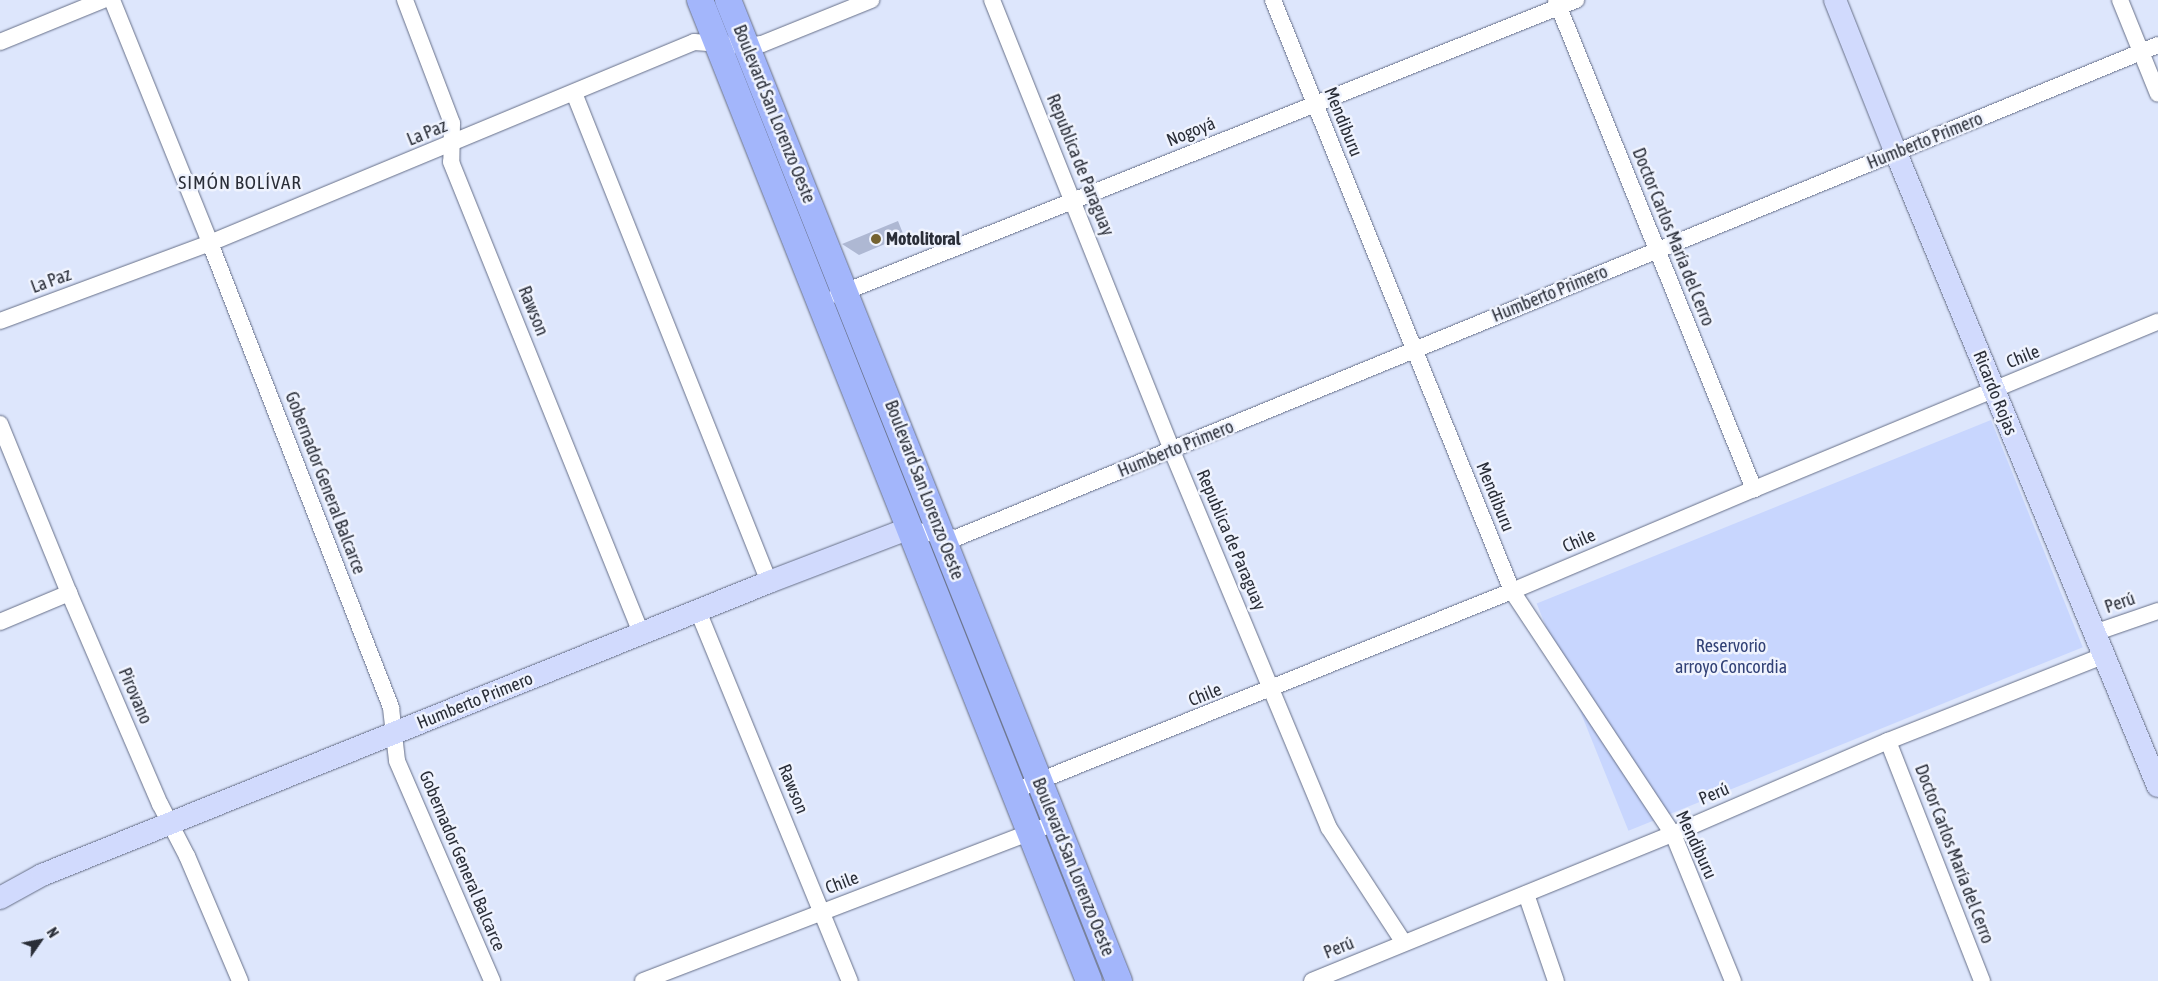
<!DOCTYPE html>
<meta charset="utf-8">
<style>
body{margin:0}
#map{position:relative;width:2158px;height:981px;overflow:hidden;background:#dde6fc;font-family:"Asap Condensed",sans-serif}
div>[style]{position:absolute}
.green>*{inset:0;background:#c8d6fe;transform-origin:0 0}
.building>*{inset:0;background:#aeb8d3}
.roads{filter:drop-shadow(0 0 1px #666f88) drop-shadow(0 0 1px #666f88)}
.street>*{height:16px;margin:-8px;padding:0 8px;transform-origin:8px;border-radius:8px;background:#fff}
.secondary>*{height:22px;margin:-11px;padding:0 11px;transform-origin:11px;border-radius:11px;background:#d1dafd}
.primary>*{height:26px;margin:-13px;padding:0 13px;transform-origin:13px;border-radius:13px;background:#a3b6fb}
.dots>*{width:14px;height:14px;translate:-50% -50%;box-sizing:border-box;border:2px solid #eff3fe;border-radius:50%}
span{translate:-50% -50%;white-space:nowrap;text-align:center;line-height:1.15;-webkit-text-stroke:5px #eff3fe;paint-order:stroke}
.street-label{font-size:18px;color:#2a2e38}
.poi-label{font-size:18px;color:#2a2e38;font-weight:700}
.left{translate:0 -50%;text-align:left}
.park-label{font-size:18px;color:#314176}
.neighbourhood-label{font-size:19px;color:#2a2e38;letter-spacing:1px}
.north{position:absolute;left:15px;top:916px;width:50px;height:50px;-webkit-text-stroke:4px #eff3fe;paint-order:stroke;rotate:57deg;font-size:14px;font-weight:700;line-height:20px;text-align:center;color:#2a2e38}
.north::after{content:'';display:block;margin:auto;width:18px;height:22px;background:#2a2e38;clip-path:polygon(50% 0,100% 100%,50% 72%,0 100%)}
</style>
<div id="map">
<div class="green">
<i style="left:1991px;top:420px;width:245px;height:490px;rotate:68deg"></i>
</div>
<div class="building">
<i style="clip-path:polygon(898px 221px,904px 236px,859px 255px,842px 244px)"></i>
</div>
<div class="roads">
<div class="street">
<i style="left:112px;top:0;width:262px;rotate:68deg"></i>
<i style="left:210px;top:243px;width:499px;rotate:68.7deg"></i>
<i style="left:391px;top:708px;width:53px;rotate:83.5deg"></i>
<i style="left:397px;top:761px;width:240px;rotate:66.6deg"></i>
<i style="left:405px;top:0;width:132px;rotate:69.1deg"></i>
<i style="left:452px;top:123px;width:39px;rotate:91deg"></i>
<i style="left:451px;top:162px;width:508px;rotate:68.03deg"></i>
<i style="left:992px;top:0;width:486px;rotate:68.2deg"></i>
<i style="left:1172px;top:451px;width:408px;rotate:67.4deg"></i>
<i style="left:1329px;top:828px;width:137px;rotate:56.9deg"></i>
<i style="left:1273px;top:0;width:637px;rotate:67.98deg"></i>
<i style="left:1512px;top:591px;width:291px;rotate:56.5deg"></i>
<i style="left:1673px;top:834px;width:159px;rotate:67.8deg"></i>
<i style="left:1556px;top:0;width:528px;rotate:67.96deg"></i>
<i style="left:2120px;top:0;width:101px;rotate:68deg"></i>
<i style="left:0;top:42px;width:111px;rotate:-22.2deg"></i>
<i style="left:574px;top:93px;width:526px;rotate:68.26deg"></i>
<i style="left:837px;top:295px;width:796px;rotate:-21.76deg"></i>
<i style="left:0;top:321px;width:224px;rotate:-20.4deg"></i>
<i style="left:210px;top:243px;width:524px;rotate:-22.55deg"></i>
<i style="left:694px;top:42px;width:53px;rotate:4.3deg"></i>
<i style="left:747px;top:46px;width:15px;rotate:-8deg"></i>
<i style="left:762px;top:44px;width:118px;rotate:-22deg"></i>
<i style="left:0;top:424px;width:183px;rotate:67.8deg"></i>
<i style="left:69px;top:593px;width:230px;rotate:66.7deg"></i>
<i style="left:160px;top:804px;width:59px;rotate:62.6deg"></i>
<i style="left:187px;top:856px;width:136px;rotate:67deg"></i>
<i style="left:908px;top:529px;width:49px;rotate:10.6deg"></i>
<i style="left:956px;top:538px;width:1299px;rotate:-22.3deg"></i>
<i style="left:698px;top:611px;width:400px;rotate:67.7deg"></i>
<i style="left:0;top:622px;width:75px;rotate:-22.8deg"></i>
<i style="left:2094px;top:633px;width:68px;rotate:-19deg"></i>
<i style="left:1888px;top:741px;width:258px;rotate:68.6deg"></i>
<i style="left:1014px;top:791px;width:537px;rotate:-21.88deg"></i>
<i style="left:1512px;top:591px;width:263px;rotate:-22.9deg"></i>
<i style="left:1754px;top:489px;width:437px;rotate:-22.5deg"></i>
<i style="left:1526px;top:894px;width:92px;rotate:71deg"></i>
<i style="left:643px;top:981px;width:441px;rotate:-21deg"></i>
<i style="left:1312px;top:981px;width:390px;rotate:-22.2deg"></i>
<i style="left:1673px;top:834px;width:234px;rotate:-23.4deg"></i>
<i style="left:1888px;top:741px;width:231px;rotate:-21.6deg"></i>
</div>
<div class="secondary">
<i style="left:1835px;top:0;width:165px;rotate:68.3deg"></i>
<i style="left:1896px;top:153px;width:685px;rotate:67.52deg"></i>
<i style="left:0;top:898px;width:48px;rotate:-28.7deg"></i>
<i style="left:42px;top:875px;width:784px;rotate:-21.95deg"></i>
<i style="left:769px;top:582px;width:149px;rotate:-20.9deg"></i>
</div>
<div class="primary">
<i style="left:700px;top:0;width:1055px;rotate:68.37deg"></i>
<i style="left:728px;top:0;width:1056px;rotate:68.27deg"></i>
</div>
</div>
<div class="dots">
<i style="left:876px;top:239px;background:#756331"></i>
</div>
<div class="street-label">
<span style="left:774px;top:114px;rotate:68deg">Boulevard San Lorenzo Oeste</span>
<span style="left:1343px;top:122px;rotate:68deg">Mendiburu</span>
<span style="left:1191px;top:132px;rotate:-22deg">Nogoyá</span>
<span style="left:427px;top:133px;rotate:-22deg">La Paz</span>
<span style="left:1925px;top:141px;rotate:-22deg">Humberto Primero</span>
<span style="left:1080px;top:165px;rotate:68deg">Republica de Paraguay</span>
<span style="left:1673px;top:237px;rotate:68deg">Doctor Carlos María del Cerro</span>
<span style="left:51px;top:281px;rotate:-20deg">La Paz</span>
<span style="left:1550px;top:294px;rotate:-22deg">Humberto Primero</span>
<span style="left:533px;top:311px;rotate:68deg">Rawson</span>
<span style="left:2023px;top:357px;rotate:-22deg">Chile</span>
<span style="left:1995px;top:393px;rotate:68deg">Ricardo Rojas</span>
<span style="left:1176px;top:449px;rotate:-22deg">Humberto Primero</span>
<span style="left:325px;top:483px;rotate:69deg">Gobernador General Balcarce</span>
<span style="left:924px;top:490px;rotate:69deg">Boulevard San Lorenzo Oeste</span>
<span style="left:1495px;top:497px;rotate:68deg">Mendiburu</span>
<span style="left:1231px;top:540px;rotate:67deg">Republica de Paraguay</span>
<span style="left:1579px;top:541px;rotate:-23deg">Chile</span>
<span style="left:2120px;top:603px;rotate:-19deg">Perú</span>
<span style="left:1205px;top:695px;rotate:-22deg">Chile</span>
<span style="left:135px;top:696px;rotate:67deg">Pirovano</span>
<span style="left:475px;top:701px;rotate:-22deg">Humberto Primero</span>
<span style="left:793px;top:789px;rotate:68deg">Rawson</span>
<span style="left:1714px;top:794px;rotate:-23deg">Perú</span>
<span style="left:1696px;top:845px;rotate:65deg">Mendiburu</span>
<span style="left:1954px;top:854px;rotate:69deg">Doctor Carlos María del Cerro</span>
<span style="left:462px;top:861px;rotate:67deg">Gobernador General Balcarce</span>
<span style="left:1073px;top:867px;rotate:68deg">Boulevard San Lorenzo Oeste</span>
<span style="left:842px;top:883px;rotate:-21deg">Chile</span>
<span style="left:1339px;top:948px;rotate:-22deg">Perú</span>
</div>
<div class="poi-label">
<span class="left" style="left:886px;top:239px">Motolitoral</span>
</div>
<div class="park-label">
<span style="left:1731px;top:657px">Reservorio<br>arroyo Concordia</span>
</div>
<div class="neighbourhood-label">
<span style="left:240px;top:183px">SIMÓN BOLÍVAR</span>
</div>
<div class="north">N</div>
</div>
